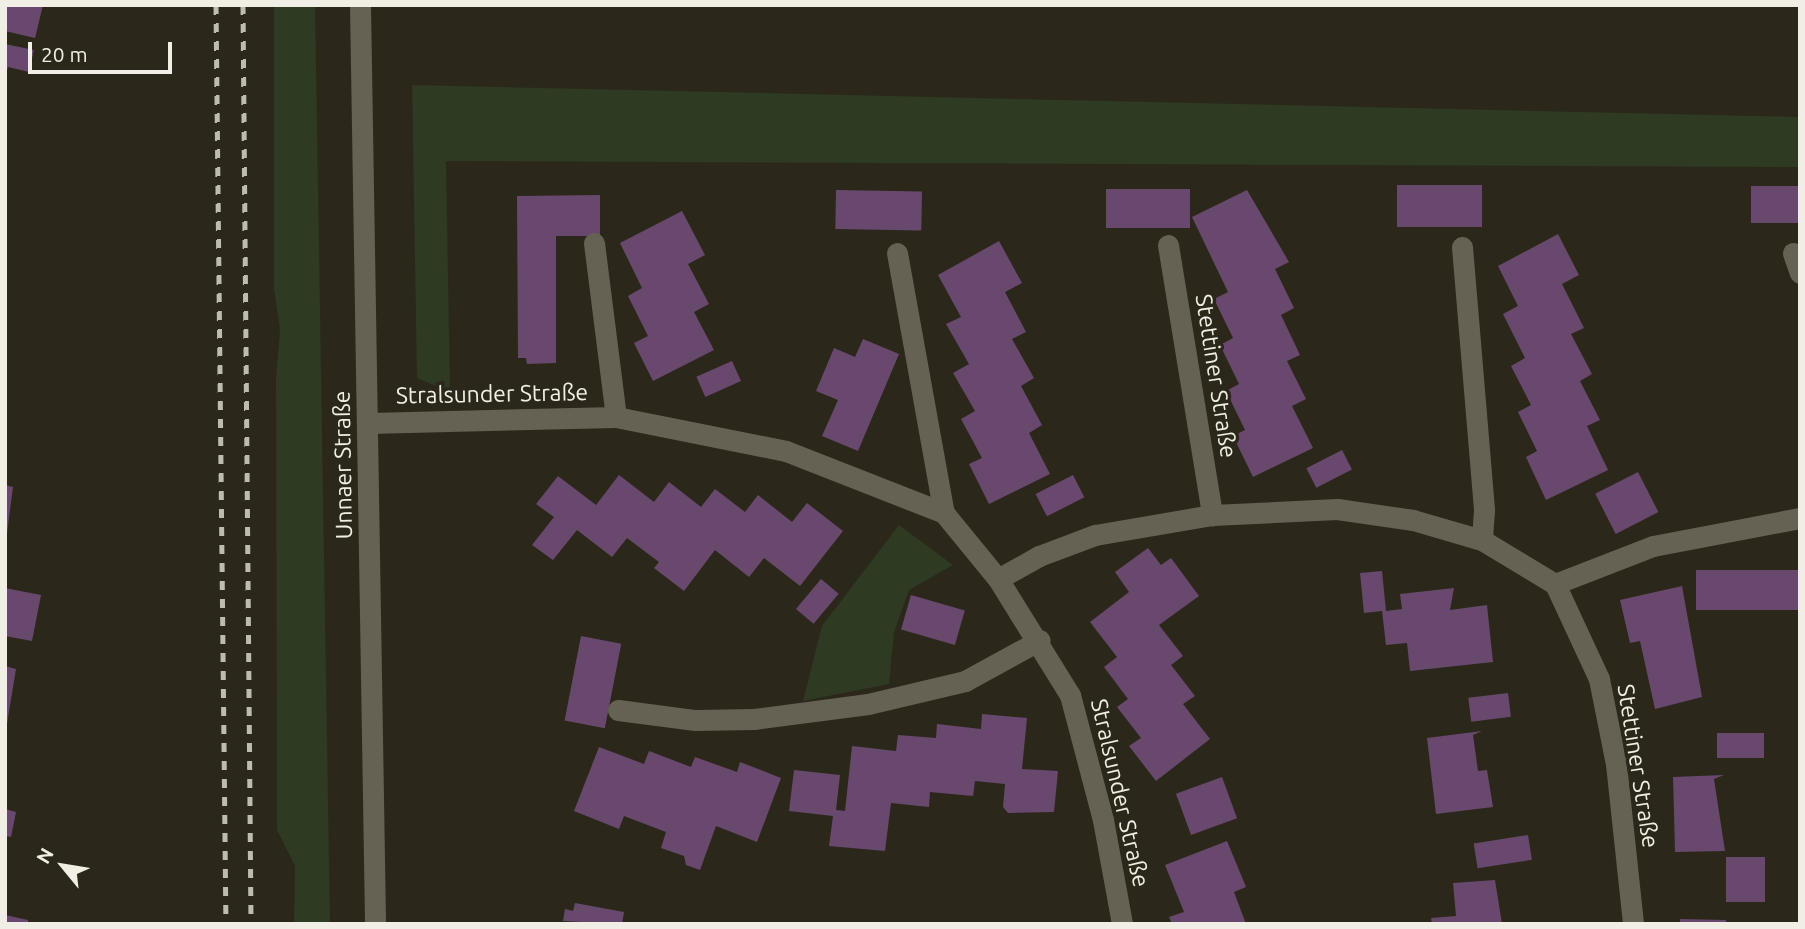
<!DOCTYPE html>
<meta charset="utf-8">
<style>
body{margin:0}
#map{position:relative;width:1805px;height:929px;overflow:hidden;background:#2b281b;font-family:Ubuntu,sans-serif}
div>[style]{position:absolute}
.green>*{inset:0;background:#2e3a21}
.building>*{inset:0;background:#69486e;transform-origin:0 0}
.street>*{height:21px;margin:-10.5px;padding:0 10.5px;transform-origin:10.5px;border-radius:10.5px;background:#656153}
.secondary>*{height:21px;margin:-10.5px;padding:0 10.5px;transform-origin:10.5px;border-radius:10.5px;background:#656153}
.rail>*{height:5px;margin-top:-2.5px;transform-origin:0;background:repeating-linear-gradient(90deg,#bebbb1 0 9px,transparent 0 18px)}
span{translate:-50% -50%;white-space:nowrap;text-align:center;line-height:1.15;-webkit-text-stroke:7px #2b281b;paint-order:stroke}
.street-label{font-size:23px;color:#f0eee5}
.frame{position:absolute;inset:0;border:7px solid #f0eee5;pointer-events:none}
.north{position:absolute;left:28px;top:831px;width:70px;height:70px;-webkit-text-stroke:5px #2b281b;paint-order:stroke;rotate:300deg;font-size:19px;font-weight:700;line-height:28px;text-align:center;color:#f0eee5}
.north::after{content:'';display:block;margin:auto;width:24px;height:32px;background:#f0eee5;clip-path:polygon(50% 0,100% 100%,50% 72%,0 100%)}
.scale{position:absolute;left:28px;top:42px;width:144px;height:32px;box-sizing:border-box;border:4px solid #f0eee5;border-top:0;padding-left:9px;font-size:21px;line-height:24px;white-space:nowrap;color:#f0eee5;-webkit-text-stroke:5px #2b281b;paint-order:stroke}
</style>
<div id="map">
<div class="green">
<i style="clip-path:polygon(274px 5px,315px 5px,330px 924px,294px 924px,295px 866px,277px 830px,276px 377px,280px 330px,274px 289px)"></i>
<i style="clip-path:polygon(412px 85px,1800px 117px,1800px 167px,446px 161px,450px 392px,417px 378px)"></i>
<i style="clip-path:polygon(899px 525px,953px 565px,909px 590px,894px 632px,889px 684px,803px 701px,822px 626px)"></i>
</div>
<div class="building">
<i style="clip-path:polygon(5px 5px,43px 5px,35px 38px,5px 31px)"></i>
<i style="clip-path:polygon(5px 44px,34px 50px,29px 72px,8px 67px,5px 76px)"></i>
<i style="left:1397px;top:185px;width:85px;height:42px"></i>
<i style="left:1751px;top:186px;width:49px;height:37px"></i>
<i style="left:1106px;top:189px;width:84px;height:39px"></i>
<i style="left:836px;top:190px;width:86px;height:39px;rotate:1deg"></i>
<i style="clip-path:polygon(1247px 190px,1289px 262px,1275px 269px,1294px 308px,1281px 315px,1300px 355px,1287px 361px,1306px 399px,1292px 406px,1313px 448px,1253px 477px,1233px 436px,1245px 430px,1226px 391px,1239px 384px,1220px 345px,1233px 338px,1214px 299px,1228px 292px,1192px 217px)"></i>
<i style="clip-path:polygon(600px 195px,600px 236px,556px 236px,556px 363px,527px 364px,526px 358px,518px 358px,517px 196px)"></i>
<i style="clip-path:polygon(682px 211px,705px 255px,688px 264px,709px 304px,694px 312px,714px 350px,653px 381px,634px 343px,648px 336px,628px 296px,642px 288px,620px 243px)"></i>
<i style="clip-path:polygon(1558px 234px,1579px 275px,1562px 284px,1584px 328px,1571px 334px,1592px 374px,1580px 381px,1600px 420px,1587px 426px,1608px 470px,1546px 500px,1526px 457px,1537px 451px,1518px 412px,1531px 405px,1511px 366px,1525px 358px,1503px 314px,1518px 306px,1498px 266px)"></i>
<i style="clip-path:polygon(999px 241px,1022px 283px,1005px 292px,1026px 332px,1012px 339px,1034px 378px,1021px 386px,1042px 425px,1029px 433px,1050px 474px,989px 504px,969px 464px,982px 458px,961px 419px,975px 411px,953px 373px,969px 364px,946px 324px,961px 317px,938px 275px)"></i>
<i style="clip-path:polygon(863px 339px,899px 354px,858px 451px,822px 436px,838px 400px,816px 391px,834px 348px,855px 357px)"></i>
<i style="left:732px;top:361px;width:22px;height:39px;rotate:66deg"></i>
<i style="left:1342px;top:450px;width:22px;height:40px;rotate:63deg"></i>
<i style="left:1638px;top:472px;width:45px;height:48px;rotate:63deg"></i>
<i style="clip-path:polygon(619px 475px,654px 502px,669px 482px,701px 507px,715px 489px,745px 512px,758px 495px,792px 522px,807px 503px,843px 531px,800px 586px,764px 558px,749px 577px,715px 550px,684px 591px,654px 568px,659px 562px,627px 538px,612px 557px,577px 530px,553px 560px,532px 545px,554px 517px,536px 504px,558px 476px,596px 505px)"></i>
<i style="left:1073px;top:475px;width:25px;height:42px;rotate:63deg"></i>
<i style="clip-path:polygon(5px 485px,13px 487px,6px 541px,5px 541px)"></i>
<i style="clip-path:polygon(1148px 548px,1161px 565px,1171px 558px,1199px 596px,1159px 625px,1183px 656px,1171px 665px,1195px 696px,1183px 704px,1210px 739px,1156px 781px,1129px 746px,1141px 738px,1117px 707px,1128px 699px,1104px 667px,1117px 657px,1090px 622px,1129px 592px,1115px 572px)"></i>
<i style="left:1800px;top:570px;width:40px;height:104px;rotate:90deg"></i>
<i style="clip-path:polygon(1382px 571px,1386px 611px,1402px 609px,1400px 594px,1454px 588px,1450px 610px,1487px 605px,1493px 662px,1410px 671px,1407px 643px,1386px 645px,1382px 611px,1364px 613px,1360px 573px)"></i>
<i style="left:821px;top:579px;width:23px;height:39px;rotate:40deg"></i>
<i style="clip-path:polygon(1682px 586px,1702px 697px,1655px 709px,1640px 641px,1630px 643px,1620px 600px)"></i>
<i style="clip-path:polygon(5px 588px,41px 595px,32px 641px,5px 636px)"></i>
<i style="left:911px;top:595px;width:56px;height:36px;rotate:16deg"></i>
<i style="left:581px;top:636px;width:41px;height:86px;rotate:11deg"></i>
<i style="clip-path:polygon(5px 666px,16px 669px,6px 730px,5px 730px)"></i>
<i style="left:1508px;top:693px;width:24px;height:40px;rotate:83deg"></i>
<i style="clip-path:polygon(982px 714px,1027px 718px,1022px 769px,1058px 771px,1054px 812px,1008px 813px,1003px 807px,1005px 784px,975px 781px,973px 796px,930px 792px,929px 807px,891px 803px,885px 851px,829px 846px,833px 816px,789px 811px,794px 770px,840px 775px,836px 810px,845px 811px,852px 746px,896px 751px,898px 735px,936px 738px,937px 724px,981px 729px)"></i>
<i style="clip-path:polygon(1482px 731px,1473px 735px,1478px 771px,1487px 770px,1493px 807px,1436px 814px,1427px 738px)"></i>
<i style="left:1717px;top:733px;width:47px;height:25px"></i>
<i style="clip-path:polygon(599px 747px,644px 764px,649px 751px,691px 767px,695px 757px,737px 772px,740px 762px,781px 778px,757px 842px,716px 826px,700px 870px,686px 865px,684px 856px,661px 848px,666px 832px,624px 816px,619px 829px,574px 811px)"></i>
<i style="clip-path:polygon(1724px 775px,1714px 779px,1725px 851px,1675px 852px,1673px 777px)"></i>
<i style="left:1222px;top:777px;width:44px;height:49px;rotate:70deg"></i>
<i style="clip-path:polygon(5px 809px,16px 812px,11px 837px,5px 836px)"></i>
<i style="left:1528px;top:835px;width:25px;height:55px;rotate:81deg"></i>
<i style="clip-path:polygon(1227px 841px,1246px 887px,1234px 892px,1246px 924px,1172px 924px,1169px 917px,1184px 912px,1165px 865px)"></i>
<i style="left:1726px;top:857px;width:39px;height:45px"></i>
<i style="clip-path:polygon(1495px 880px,1502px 924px,1432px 924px,1431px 918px,1456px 916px,1453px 883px)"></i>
<i style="clip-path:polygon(575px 903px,624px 912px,622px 924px,563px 921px,565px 909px,573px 911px)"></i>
<i style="clip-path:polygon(5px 915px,28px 920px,28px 924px,5px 924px)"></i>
<i style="clip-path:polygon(1680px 919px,1726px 920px,1726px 924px,1680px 924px)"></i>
</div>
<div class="street">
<i style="left:594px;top:243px;width:175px;rotate:82.8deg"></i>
<i style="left:1168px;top:245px;width:274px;rotate:80.7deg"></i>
<i style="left:1462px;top:247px;width:264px;rotate:85.2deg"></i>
<i style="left:1484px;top:510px;width:30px;rotate:94deg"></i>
<i style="left:897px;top:253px;width:264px;rotate:79.8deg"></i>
<i style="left:1793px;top:253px;width:21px;rotate:71deg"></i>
<i style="left:369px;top:423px;width:247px;rotate:-1.4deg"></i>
<i style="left:616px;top:417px;width:173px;rotate:11.3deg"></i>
<i style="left:786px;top:451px;width:170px;rotate:21.4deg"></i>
<i style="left:944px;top:513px;width:85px;rotate:50.7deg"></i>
<i style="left:998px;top:579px;width:137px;rotate:58.2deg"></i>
<i style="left:1070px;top:695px;width:129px;rotate:75.2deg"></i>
<i style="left:1103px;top:820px;width:106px;rotate:79.6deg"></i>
<i style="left:998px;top:579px;width:47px;rotate:-29.3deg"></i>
<i style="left:1039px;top:556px;width:60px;rotate:-20.6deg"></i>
<i style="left:1095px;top:535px;width:119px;rotate:-9.7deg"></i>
<i style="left:1212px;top:515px;width:125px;rotate:-2.7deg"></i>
<i style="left:1337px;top:509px;width:77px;rotate:8.2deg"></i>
<i style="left:1413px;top:520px;width:72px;rotate:16.2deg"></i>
<i style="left:1482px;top:540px;width:85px;rotate:31.1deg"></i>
<i style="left:1555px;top:584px;width:105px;rotate:65.1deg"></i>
<i style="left:1599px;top:679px;width:87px;rotate:78.7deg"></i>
<i style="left:1616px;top:764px;width:161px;rotate:83.9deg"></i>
<i style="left:1555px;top:584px;width:105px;rotate:-21.2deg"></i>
<i style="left:1653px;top:546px;width:150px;rotate:-10.8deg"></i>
<i style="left:618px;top:710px;width:78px;rotate:7.4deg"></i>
<i style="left:695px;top:720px;width:59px;rotate:-1deg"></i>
<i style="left:754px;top:719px;width:115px;rotate:-7.5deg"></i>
<i style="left:868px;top:704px;width:100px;rotate:-13.3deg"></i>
<i style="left:965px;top:681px;width:85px;rotate:-28.7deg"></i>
</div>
<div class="secondary">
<i style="left:360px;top:5px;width:919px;rotate:89.06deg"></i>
</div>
<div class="rail">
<i style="left:216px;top:5px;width:919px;rotate:89.38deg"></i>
<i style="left:243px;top:5px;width:919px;rotate:89.5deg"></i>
</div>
<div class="street-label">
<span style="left:1216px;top:376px;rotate:81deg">Stettiner Straße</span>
<span style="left:492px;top:394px;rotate:-1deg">Stralsunder Straße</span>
<span style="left:343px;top:465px;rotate:-91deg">Unnaer Straße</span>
<span style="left:1638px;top:766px;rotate:81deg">Stettiner Straße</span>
<span style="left:1120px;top:793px;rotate:77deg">Stralsunder Straße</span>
</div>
<div class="frame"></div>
<div class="north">N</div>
<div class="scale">20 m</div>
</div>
